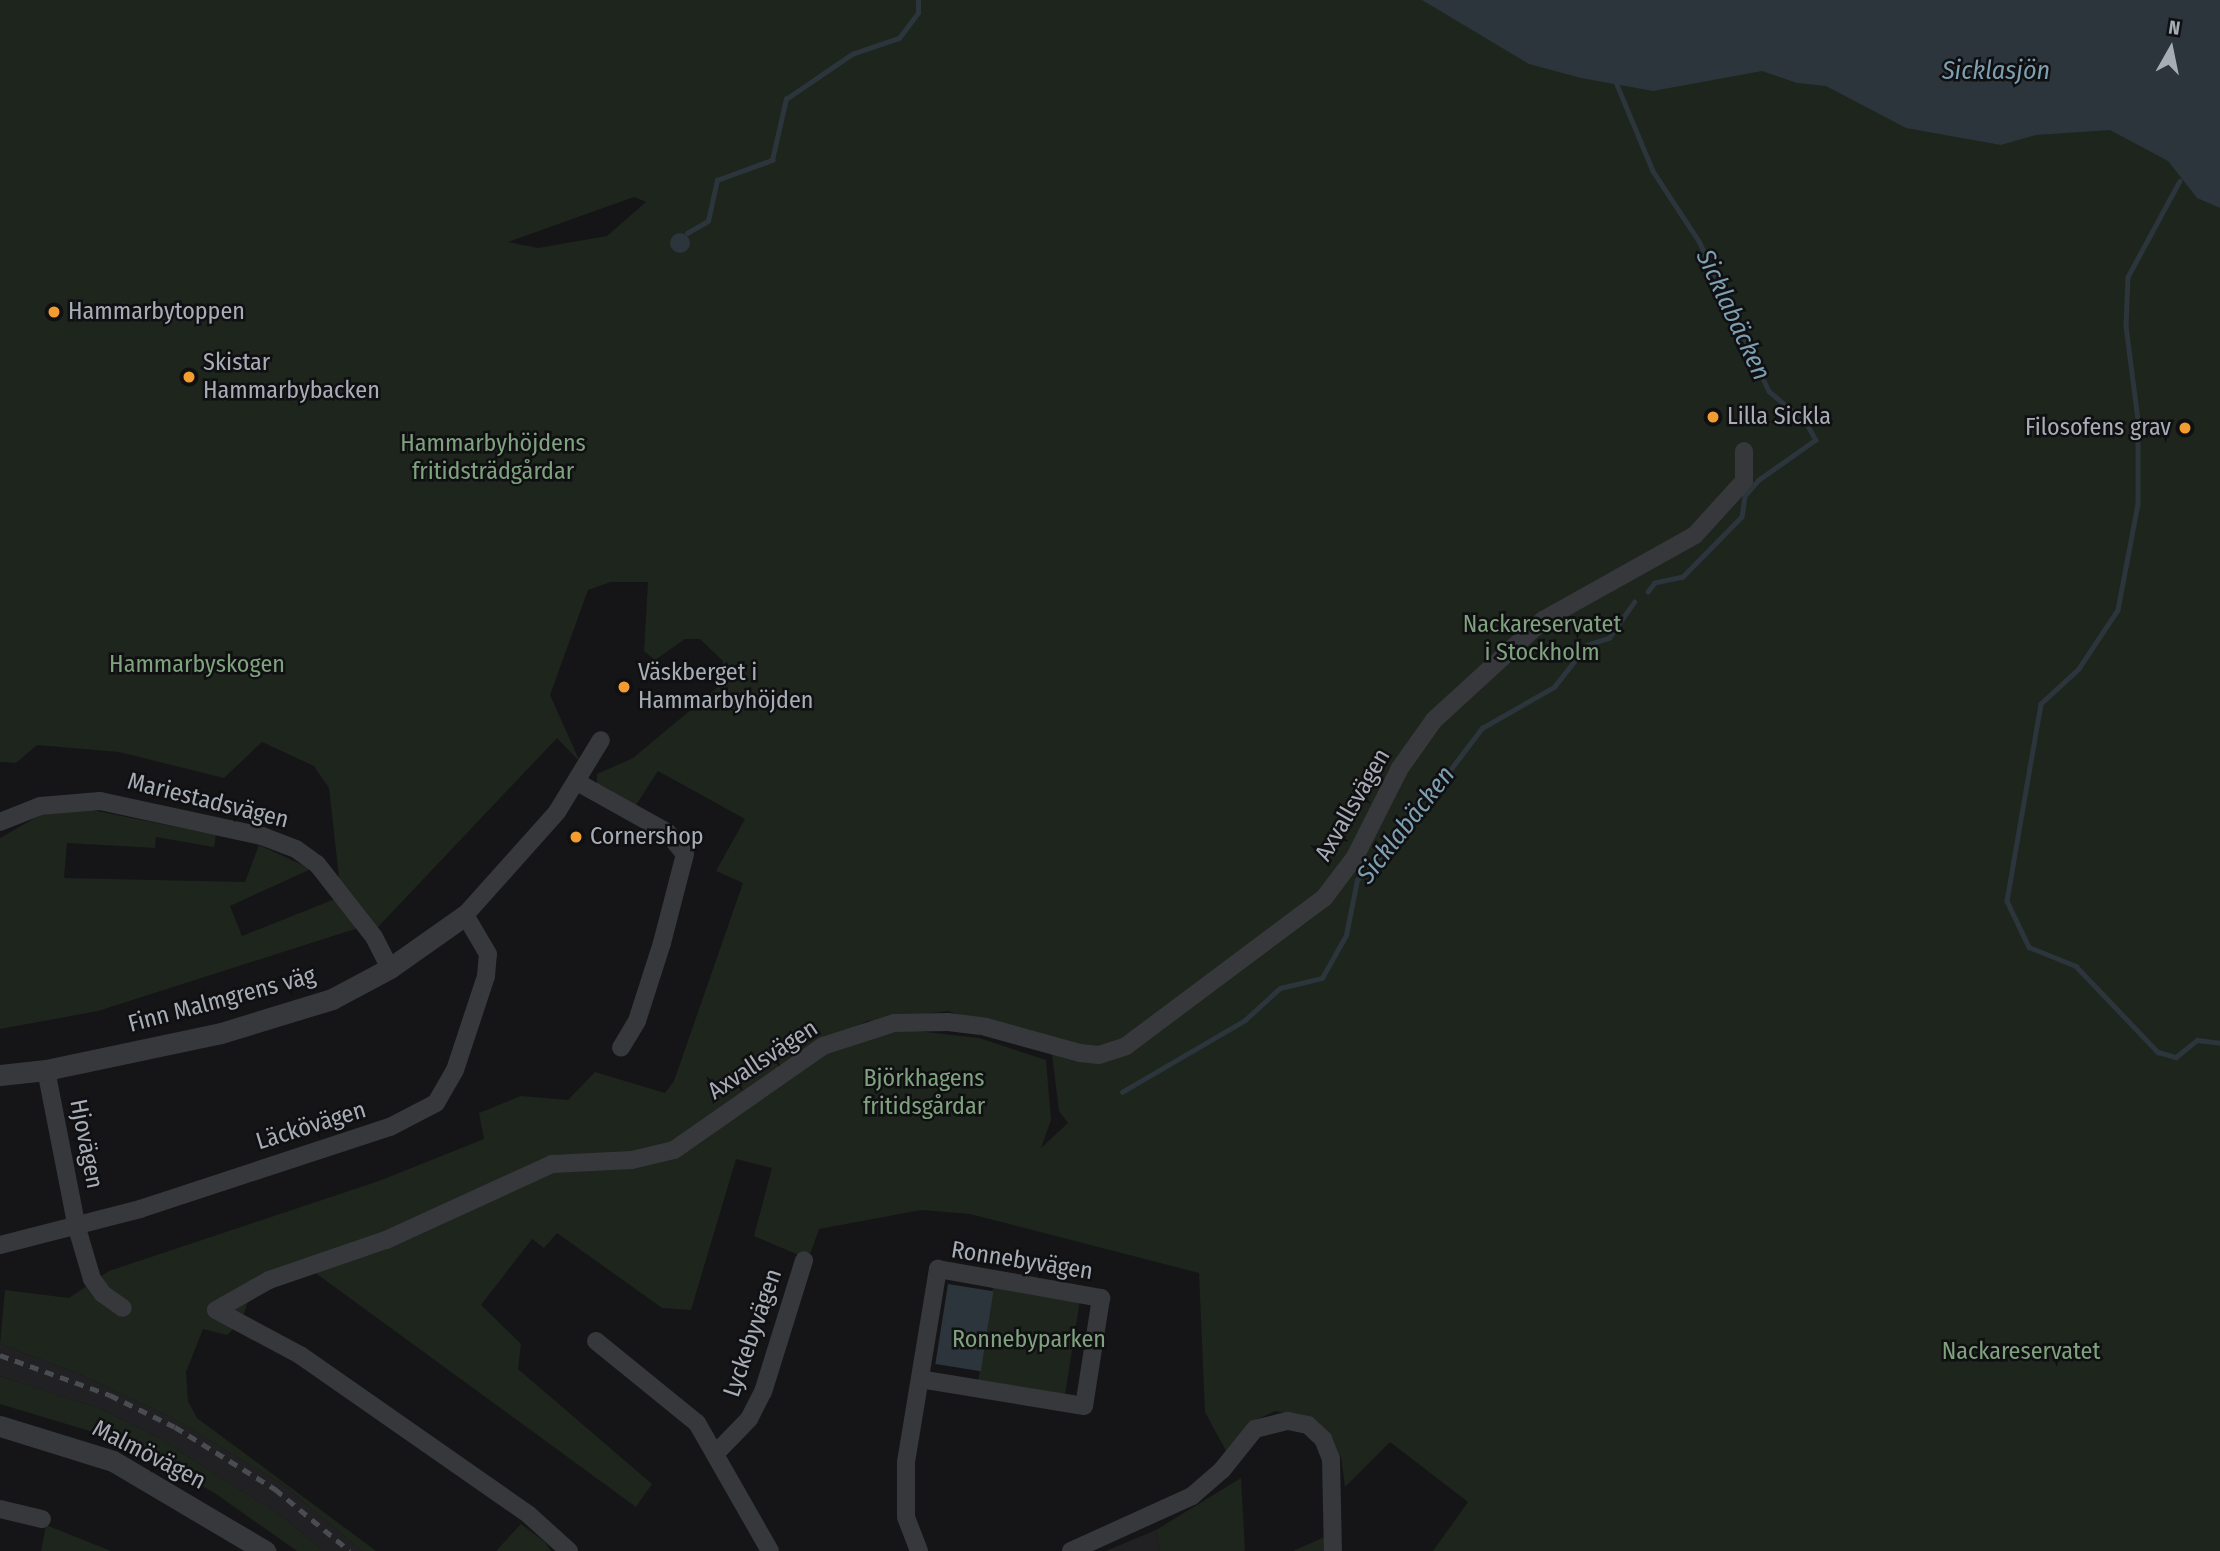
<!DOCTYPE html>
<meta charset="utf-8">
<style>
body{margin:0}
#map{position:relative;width:2220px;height:1551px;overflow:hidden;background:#151517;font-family:"Fira Sans Condensed",sans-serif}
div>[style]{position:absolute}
.built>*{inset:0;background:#212124}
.green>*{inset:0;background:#1d251d;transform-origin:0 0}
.water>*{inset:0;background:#2b353b;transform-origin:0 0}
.round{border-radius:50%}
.stream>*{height:4.5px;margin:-2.25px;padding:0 2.25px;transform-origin:2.25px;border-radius:2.25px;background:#2b353b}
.minor>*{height:18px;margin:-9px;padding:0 9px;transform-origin:9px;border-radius:9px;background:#36383c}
.tertiary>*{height:21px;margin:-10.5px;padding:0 10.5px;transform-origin:10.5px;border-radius:10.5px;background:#36383c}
.rail>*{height:4.5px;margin-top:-2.25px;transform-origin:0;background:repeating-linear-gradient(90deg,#494c51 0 9px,transparent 0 16px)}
.dots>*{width:19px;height:19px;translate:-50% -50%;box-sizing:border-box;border:4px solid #101012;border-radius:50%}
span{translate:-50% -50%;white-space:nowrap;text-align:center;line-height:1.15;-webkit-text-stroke:5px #101012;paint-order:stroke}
.poi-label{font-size:24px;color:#a7adb7}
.left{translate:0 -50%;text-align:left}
.right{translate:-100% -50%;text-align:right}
.park-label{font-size:24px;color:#7fa27e}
.street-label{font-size:24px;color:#a7adb7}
.water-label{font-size:26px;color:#7d9fb2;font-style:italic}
.north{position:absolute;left:2136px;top:14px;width:70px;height:70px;-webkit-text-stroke:5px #101012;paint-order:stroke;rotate:9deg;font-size:19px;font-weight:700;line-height:28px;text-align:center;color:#a7adb7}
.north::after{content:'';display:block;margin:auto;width:24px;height:32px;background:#a7adb7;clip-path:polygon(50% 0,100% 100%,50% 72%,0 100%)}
</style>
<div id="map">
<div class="built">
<i style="clip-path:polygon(0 1344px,77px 1373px,173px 1418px,285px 1486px,362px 1551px,323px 1551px,286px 1519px,159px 1438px,101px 1409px,0 1376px)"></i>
<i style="clip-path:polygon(1156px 1530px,1160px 1551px,1106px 1551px)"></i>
</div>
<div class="green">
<i style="clip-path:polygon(evenodd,0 0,2220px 0,2220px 1551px,1433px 1551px,1468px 1502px,1390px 1442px,1345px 1487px,1341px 1457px,1307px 1418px,1275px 1411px,1252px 1422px,1226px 1451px,1205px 1412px,1199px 1273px,970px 1214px,921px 1210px,819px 1229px,811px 1252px,801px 1256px,754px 1236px,772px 1168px,736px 1159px,691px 1310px,662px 1308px,557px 1233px,544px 1248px,532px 1239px,481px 1305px,521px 1344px,518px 1369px,652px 1484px,636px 1507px,310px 1269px,267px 1286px,248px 1301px,241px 1322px,227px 1335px,203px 1329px,186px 1372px,188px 1401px,197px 1418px,376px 1551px,362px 1551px,285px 1486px,173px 1418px,77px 1373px,0 1344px,5px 1290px,69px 1298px,109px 1271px,379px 1181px,484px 1139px,479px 1113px,521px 1096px,568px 1100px,595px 1072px,665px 1093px,674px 1081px,743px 883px,716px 871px,745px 819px,658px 771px,634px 808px,597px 788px,597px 774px,633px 758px,723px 683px,723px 661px,700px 639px,685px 639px,655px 660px,644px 651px,648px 582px,611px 582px,588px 590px,550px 695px,580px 762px,557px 738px,377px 928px,340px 886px,329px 788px,314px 766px,262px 742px,224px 778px,119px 752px,37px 745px,16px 763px,0 762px,0 0,634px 197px,646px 202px,607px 236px,538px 248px,508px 242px,634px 197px,0 0,948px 1011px,1051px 1046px,1059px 1111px,1068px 1123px,1041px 1148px,1051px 1120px,1046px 1060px,979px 1038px,908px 1030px,812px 1047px,867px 1021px,948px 1011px)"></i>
<i style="clip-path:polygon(92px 810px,216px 835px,214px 847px,156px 837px,155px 848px,67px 843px,64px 878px,245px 882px,259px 845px,311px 869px,230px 906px,242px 936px,335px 899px,358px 928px,98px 1011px,0 1029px,0 838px,40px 815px)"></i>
<i style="left:993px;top:1287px;width:88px;height:95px;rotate:9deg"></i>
<i style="clip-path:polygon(0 1376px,101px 1409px,159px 1438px,286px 1519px,323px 1551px,297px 1551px,216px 1494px,126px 1442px,0 1404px)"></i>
<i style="clip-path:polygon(1241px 1478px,1245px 1551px,1160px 1551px,1156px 1530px)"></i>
<i style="clip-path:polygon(521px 1524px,545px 1542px,551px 1551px,496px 1551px)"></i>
<i style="clip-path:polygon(46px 1525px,111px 1551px,41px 1551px)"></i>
<i style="clip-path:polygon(1327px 1536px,1324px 1551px,1293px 1551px)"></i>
</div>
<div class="water">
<i style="clip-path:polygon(1422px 0,2220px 0,2220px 208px,2197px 198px,2168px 161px,2110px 130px,2036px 135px,2001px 145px,1906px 128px,1826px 86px,1797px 83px,1762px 71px,1653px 91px,1581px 78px,1529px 64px)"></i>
<i class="round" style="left:670px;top:233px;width:20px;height:20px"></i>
<i style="left:948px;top:1284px;width:46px;height:81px;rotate:9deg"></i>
</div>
<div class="stream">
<i style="left:1616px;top:82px;width:96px;rotate:67.4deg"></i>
<i style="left:1653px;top:171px;width:84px;rotate:56.7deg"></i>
<i style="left:1699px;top:241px;width:166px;rotate:65deg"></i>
<i style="left:1769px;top:391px;width:50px;rotate:41deg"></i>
<i style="left:1807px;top:424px;width:18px;rotate:61deg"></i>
<i style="left:1816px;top:440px;width:70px;rotate:144.9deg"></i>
<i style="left:1759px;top:480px;width:21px;rotate:131deg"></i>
<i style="left:1745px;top:496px;width:21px;rotate:98deg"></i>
<i style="left:1742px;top:517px;width:84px;rotate:134.5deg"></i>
<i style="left:1683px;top:577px;width:29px;rotate:168deg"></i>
<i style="left:1655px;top:583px;width:11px;rotate:128deg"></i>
<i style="left:2180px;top:181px;width:109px;rotate:118.4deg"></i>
<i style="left:2128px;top:277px;width:49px;rotate:92.3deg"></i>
<i style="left:2126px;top:326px;width:95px;rotate:82.7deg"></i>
<i style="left:2138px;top:420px;width:84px;rotate:90deg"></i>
<i style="left:2138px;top:504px;width:108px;rotate:100.7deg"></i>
<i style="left:2118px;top:610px;width:71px;rotate:123.5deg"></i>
<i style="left:2079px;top:669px;width:52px;rotate:137.4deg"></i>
<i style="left:2041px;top:704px;width:200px;rotate:99.8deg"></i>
<i style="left:2007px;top:901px;width:51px;rotate:64.4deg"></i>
<i style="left:2029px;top:947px;width:51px;rotate:22deg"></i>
<i style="left:2076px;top:966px;width:119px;rotate:46.4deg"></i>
<i style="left:2158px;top:1052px;width:19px;rotate:16deg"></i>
<i style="left:2176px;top:1057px;width:27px;rotate:-39deg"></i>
<i style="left:2197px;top:1040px;width:23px;rotate:7deg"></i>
<i style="left:687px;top:233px;width:24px;rotate:-30deg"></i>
<i style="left:708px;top:221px;width:42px;rotate:-77.6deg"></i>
<i style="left:717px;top:180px;width:59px;rotate:-20deg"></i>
<i style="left:772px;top:160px;width:63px;rotate:-77.1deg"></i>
<i style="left:786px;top:99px;width:80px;rotate:-34.3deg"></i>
<i style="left:852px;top:54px;width:50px;rotate:-18.8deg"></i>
<i style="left:899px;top:38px;width:31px;rotate:-53deg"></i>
<i style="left:918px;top:13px;width:13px;rotate:-90deg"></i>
<i style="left:1122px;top:1092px;width:143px;rotate:-30.3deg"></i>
<i style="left:1245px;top:1020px;width:47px;rotate:-42.4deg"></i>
<i style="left:1280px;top:988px;width:43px;rotate:-13.4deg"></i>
<i style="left:1322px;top:978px;width:49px;rotate:-60.8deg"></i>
<i style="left:1346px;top:935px;width:56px;rotate:-78.7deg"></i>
<i style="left:1357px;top:880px;width:51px;rotate:-45deg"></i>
<i style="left:1393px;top:844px;width:49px;rotate:-59.2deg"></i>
<i style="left:1418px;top:802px;width:30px;rotate:-41deg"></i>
<i style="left:1441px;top:782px;width:68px;rotate:-52.8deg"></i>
<i style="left:1482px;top:728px;width:83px;rotate:-29.7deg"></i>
<i style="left:1554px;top:687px;width:53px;rotate:-51.8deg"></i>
<i style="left:1587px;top:645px;width:23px;rotate:-18deg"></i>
<i style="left:1609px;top:638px;width:44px;rotate:-55.2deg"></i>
</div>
<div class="minor">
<i style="left:577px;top:782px;width:103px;rotate:29.1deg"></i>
<i style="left:667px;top:832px;width:28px;rotate:51deg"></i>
<i style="left:685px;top:854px;width:92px;rotate:104.5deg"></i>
<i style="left:662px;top:943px;width:82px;rotate:107.8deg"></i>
<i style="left:637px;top:1021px;width:31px;rotate:121deg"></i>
<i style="left:0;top:822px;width:43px;rotate:-21.8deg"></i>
<i style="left:40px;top:806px;width:60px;rotate:-4.8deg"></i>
<i style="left:100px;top:801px;width:166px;rotate:12.2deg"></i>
<i style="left:262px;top:836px;width:36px;rotate:21deg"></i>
<i style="left:296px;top:849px;width:26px;rotate:36deg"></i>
<i style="left:317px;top:864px;width:93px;rotate:52deg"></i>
<i style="left:374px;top:937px;width:35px;rotate:63deg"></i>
<i style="left:46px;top:1070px;width:161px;rotate:78.9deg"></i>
<i style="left:77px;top:1228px;width:53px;rotate:73.6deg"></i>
<i style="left:92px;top:1279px;width:19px;rotate:54deg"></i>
<i style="left:103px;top:1294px;width:24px;rotate:35deg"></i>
<i style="left:0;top:1245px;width:145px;rotate:-14.4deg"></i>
<i style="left:140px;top:1209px;width:263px;rotate:-18.2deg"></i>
<i style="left:390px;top:1127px;width:52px;rotate:-27.6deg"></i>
<i style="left:436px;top:1103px;width:38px;rotate:-60deg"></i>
<i style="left:455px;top:1070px;width:99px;rotate:-71.7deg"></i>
<i style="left:486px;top:976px;width:22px;rotate:-85deg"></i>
<i style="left:488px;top:954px;width:45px;rotate:-120.5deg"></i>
<i style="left:465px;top:915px;width:138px;rotate:-48.2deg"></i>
<i style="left:557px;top:812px;width:84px;rotate:-58.6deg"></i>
<i style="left:216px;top:1310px;width:61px;rotate:-29.5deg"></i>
<i style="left:269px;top:1280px;width:124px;rotate:-18.9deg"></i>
<i style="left:386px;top:1240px;width:183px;rotate:-24.6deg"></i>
<i style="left:552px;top:1164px;width:80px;rotate:-2.9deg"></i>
<i style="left:632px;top:1160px;width:43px;rotate:-13.4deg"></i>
<i style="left:674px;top:1150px;width:182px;rotate:-34.9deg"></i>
<i style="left:823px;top:1046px;width:75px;rotate:-17.9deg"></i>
<i style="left:894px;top:1023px;width:54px;rotate:-1.1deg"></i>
<i style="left:948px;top:1022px;width:38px;rotate:7deg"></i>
<i style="left:986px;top:1027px;width:98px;rotate:15.5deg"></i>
<i style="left:1080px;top:1053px;width:19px;rotate:6deg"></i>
<i style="left:1099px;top:1055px;width:28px;rotate:-18deg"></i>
<i style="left:1126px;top:1046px;width:247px;rotate:-36.8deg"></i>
<i style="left:1324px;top:898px;width:51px;rotate:-52.9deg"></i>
<i style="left:1355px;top:857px;width:100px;rotate:-63.2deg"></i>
<i style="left:1400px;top:768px;width:59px;rotate:-54.7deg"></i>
<i style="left:1434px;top:720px;width:148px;rotate:-42.5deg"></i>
<i style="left:1543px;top:620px;width:174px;rotate:-29.2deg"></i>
<i style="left:1695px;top:535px;width:73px;rotate:-47.8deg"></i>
<i style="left:1744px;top:481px;width:30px;rotate:-90deg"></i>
<i style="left:216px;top:1310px;width:95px;rotate:28.2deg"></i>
<i style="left:300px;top:1355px;width:279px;rotate:34.9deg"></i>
<i style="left:529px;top:1515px;width:54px;rotate:42deg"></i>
<i style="left:596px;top:1341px;width:130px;rotate:39.1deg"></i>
<i style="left:697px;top:1423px;width:147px;rotate:60.3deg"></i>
<i style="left:717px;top:1452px;width:46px;rotate:-45.9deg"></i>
<i style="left:749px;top:1419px;width:30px;rotate:-63deg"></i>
<i style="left:763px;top:1392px;width:138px;rotate:-72.7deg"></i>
<i style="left:0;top:1509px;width:43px;rotate:13.4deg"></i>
<i style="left:919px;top:1551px;width:36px;rotate:-111deg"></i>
<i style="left:906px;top:1517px;width:55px;rotate:-90deg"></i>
<i style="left:906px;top:1462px;width:196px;rotate:-80.6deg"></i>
<i style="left:938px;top:1269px;width:166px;rotate:10.1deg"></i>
<i style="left:1101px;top:1298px;width:109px;rotate:98.9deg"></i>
<i style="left:1084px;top:1406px;width:166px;rotate:-170.7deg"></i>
<i style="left:1071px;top:1551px;width:133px;rotate:-24.4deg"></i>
<i style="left:1192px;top:1496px;width:40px;rotate:-41deg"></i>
<i style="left:1222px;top:1470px;width:53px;rotate:-51.2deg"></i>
<i style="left:1255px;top:1429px;width:34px;rotate:-14deg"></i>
<i style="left:1288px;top:1421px;width:20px;rotate:11deg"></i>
<i style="left:1308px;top:1425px;width:21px;rotate:43deg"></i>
<i style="left:1323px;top:1439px;width:22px;rotate:68deg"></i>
<i style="left:1331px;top:1459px;width:92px;rotate:88.8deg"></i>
</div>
<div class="tertiary">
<i style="left:0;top:1075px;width:46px;rotate:-6.2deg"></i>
<i style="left:46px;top:1070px;width:179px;rotate:-11.9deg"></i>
<i style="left:221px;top:1033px;width:116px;rotate:-17deg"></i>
<i style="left:332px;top:999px;width:66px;rotate:-28.1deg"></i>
<i style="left:390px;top:968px;width:92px;rotate:-35.2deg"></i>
<i style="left:0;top:1426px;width:118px;rotate:17.2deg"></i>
<i style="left:113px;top:1461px;width:177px;rotate:30.6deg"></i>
</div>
<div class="rail">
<i style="left:0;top:1355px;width:117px;rotate:20deg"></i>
<i style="left:110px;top:1395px;width:72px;rotate:26.2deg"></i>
<i style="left:175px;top:1427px;width:118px;rotate:31.8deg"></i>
<i style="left:275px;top:1489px;width:97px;rotate:39.6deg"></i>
</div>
<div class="dots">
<i style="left:54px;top:312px;background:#f39d31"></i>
<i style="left:189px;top:377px;background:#f39d31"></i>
<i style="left:1713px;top:417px;background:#f39d31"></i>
<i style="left:2185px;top:428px;background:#f39d31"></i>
<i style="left:624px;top:687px;background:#f39d31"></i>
<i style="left:576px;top:837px;background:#f39d31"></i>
</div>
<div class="poi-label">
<span class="left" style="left:68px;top:312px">Hammarbytoppen</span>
<span class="left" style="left:203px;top:377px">Skistar<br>Hammarbybacken</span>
<span class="left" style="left:1727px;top:417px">Lilla Sickla</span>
<span class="right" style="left:2171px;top:428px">Filosofens grav</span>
<span class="left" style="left:638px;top:687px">Väskberget i<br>Hammarbyhöjden</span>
<span class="left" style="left:590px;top:837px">Cornershop</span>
</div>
<div class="park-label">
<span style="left:493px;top:458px">Hammarbyhöjdens<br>fritidsträdgårdar</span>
<span style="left:1542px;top:639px">Nackareservatet<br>i Stockholm</span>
<span style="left:197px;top:665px">Hammarbyskogen</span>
<span style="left:924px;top:1093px">Björkhagens<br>fritidsgårdar</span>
<span style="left:1029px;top:1340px">Ronnebyparken</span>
<span style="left:2021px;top:1352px">Nackareservatet</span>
</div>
<div class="street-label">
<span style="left:208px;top:801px;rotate:14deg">Mariestadsvägen</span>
<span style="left:1353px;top:805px;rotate:-60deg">Axvallsvägen</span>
<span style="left:222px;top:1000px;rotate:-15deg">Finn Malmgrens väg</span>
<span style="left:763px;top:1060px;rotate:-33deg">Axvallsvägen</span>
<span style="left:311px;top:1126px;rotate:-17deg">Läckövägen</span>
<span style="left:86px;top:1144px;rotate:79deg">Hjovägen</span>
<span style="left:1022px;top:1261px;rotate:9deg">Ronnebyvägen</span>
<span style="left:753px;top:1333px;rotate:-71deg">Lyckebyvägen</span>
<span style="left:149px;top:1455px;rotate:27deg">Malmövägen</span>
</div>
<div class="water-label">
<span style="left:1996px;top:71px">Sicklasjön</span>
<span style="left:1733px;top:315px;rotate:65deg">Sicklabäcken</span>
<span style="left:1406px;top:825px;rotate:-52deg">Sicklabäcken</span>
</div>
<div class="north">N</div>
</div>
